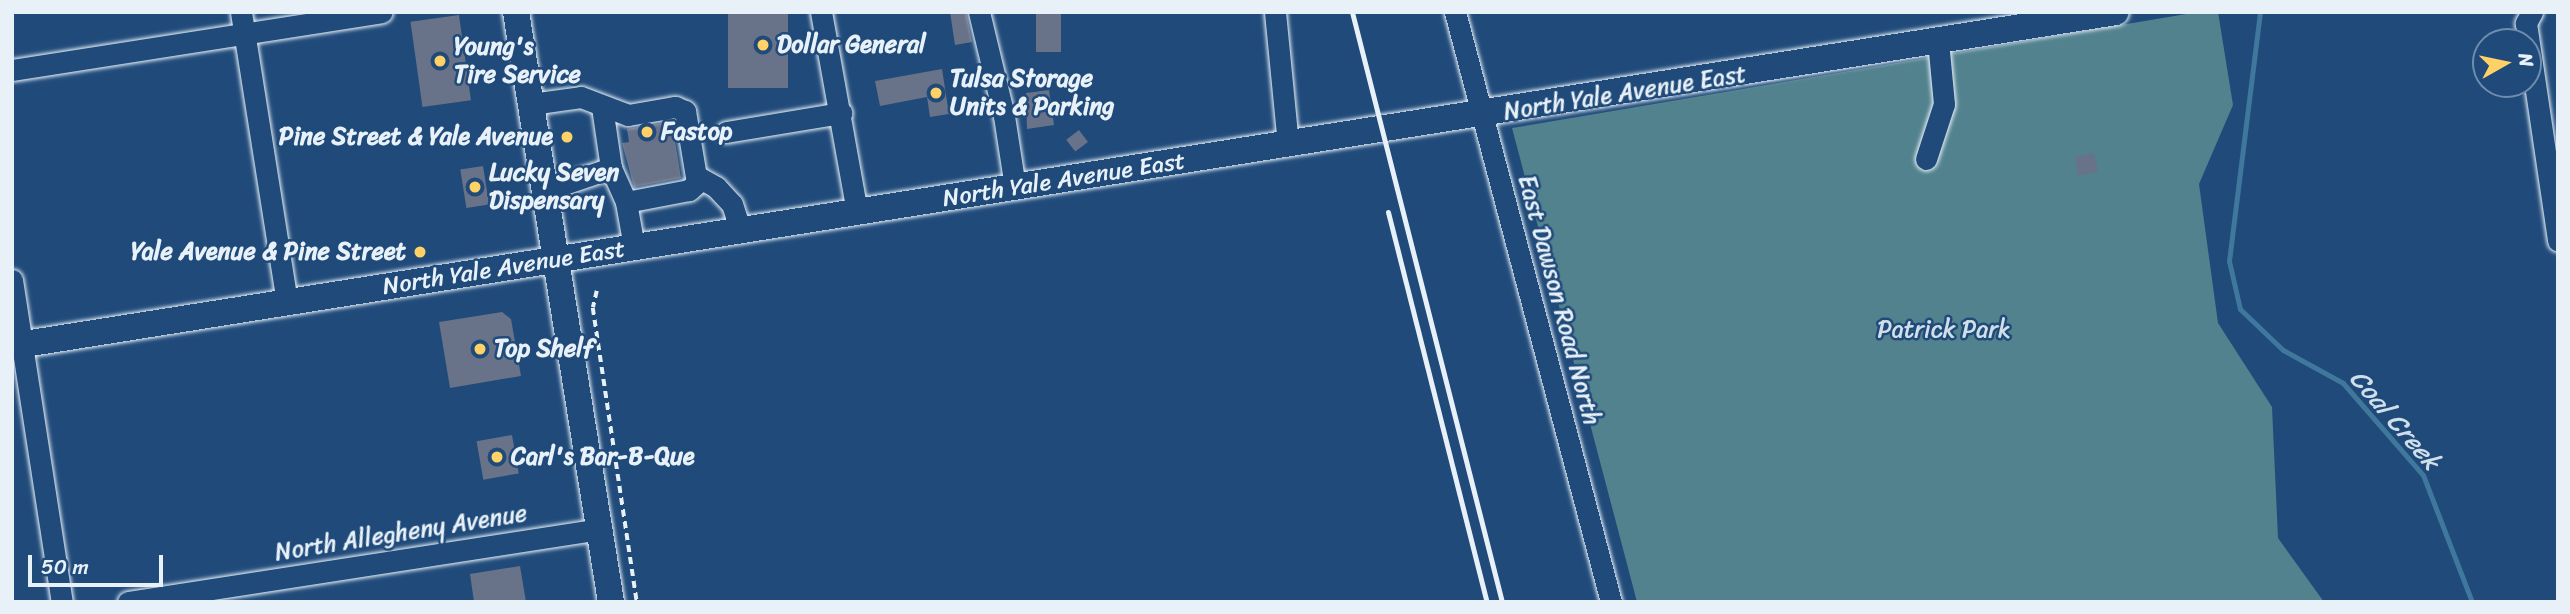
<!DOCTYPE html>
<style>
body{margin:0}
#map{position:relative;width:2570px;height:614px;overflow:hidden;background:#1f4a7a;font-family:Sriracha,sans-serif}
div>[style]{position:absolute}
.green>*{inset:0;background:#51828e}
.stream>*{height:5px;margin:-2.5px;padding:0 2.5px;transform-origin:2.5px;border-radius:2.5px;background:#40779c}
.building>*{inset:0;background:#687288;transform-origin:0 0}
.path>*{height:3.5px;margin-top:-1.75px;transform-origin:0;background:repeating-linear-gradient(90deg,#e8f1f8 0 7px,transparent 0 12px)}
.roads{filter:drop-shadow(0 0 2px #e8f1f8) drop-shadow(0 0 2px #e8f1f8)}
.minor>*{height:21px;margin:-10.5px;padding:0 10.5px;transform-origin:10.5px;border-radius:10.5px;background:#1f4a7a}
.major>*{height:26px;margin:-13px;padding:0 13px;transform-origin:13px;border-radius:13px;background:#1f4a7a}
.rail>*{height:5px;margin:-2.5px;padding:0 2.5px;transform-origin:2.5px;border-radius:2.5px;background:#e8f1f8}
.dots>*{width:19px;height:19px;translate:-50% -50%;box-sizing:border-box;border:4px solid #1f4a7a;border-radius:50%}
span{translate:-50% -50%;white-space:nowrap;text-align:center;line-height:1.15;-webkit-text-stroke:5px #1f4a7a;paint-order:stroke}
.poi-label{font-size:24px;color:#e8f1f8;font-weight:700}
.left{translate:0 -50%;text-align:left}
.right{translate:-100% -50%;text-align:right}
.street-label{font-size:24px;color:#e8f1f8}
.park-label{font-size:24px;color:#d1e0e8}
.water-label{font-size:26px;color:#cfdfea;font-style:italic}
.frame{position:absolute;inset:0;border:14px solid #e8f1f8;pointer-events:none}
.north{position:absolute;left:2472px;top:28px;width:70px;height:70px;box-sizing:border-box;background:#1f4a7a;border:2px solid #6f8dac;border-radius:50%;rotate:81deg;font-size:19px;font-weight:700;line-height:28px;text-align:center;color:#e8f1f8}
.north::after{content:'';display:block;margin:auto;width:24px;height:32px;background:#ffd166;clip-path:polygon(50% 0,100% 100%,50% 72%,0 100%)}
.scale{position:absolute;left:28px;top:555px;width:135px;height:32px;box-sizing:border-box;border:4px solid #e8f1f8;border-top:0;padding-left:9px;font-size:21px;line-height:24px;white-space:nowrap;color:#e8f1f8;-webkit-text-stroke:5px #1f4a7a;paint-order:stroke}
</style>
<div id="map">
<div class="green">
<i style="clip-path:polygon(2198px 12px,2218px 12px,2233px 105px,2199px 184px,2218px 323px,2272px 407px,2278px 538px,2324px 602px,1637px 602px,1512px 128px)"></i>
</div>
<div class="stream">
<i style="left:2260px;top:12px;width:251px;rotate:97.1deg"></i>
<i style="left:2229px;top:261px;width:49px;rotate:77.1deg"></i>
<i style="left:2240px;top:309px;width:59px;rotate:43.6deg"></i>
<i style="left:2283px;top:350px;width:68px;rotate:28.8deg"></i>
<i style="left:2343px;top:383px;width:122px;rotate:49deg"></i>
<i style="left:2423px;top:475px;width:136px;rotate:68.9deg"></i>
</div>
<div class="building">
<i style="left:728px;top:12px;width:60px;height:76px"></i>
<i style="clip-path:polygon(950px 12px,966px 12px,972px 42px,955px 45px)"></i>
<i style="left:1036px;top:12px;width:25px;height:40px"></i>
<i style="left:459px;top:15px;width:86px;height:49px;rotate:82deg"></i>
<i style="clip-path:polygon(942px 69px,949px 114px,930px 117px,927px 97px,880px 106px,875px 81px)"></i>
<i style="clip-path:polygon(1049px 90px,1054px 125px,1027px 129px,1026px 93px)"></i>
<i style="clip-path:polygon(665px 123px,667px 136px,674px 135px,681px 178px,634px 187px,622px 143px,629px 142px,627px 129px)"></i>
<i style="left:1079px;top:130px;width:15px;height:16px;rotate:53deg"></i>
<i style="left:2094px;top:153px;width:19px;height:20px;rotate:78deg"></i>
<i style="left:483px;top:166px;width:39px;height:23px;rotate:81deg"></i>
<i style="clip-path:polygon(502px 312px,511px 319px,521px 376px,450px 388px,439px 322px)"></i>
<i style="left:512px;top:435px;width:39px;height:36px;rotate:80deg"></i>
<i style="clip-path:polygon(520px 566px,526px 602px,474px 602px,470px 574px)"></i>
</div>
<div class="path">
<i style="left:597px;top:291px;width:17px;rotate:103deg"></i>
<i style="left:593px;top:308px;width:297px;rotate:81.5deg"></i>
</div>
<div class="roads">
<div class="minor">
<i style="left:241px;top:12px;width:295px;rotate:81deg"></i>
<i style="left:821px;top:12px;width:203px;rotate:79.8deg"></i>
<i style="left:979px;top:12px;width:107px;rotate:76.5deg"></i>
<i style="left:1004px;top:116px;width:72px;rotate:81.2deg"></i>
<i style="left:1275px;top:12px;width:133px;rotate:84.4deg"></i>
<i style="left:1455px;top:12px;width:610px;rotate:75.19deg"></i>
<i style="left:2532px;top:12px;width:13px;rotate:119deg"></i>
<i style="left:2526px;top:23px;width:220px;rotate:81.6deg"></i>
<i style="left:12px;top:70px;width:374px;rotate:-8.9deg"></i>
<i style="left:531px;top:104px;width:50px;rotate:-8deg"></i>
<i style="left:581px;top:97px;width:50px;rotate:21deg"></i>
<i style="left:628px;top:115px;width:48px;rotate:-9.7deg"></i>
<i style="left:675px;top:107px;width:11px;rotate:22deg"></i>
<i style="left:685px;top:111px;width:73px;rotate:80.5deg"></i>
<i style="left:697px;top:183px;width:11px;rotate:139deg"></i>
<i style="left:689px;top:190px;width:64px;rotate:169.2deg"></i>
<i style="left:626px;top:202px;width:46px;rotate:79.9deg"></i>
<i style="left:602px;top:107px;width:62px;rotate:81.6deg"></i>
<i style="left:611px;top:168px;width:37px;rotate:66deg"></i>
<i style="left:726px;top:132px;width:117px;rotate:-9.4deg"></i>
<i style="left:1926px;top:159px;width:58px;rotate:-71.9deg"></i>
<i style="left:1944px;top:104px;width:63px;rotate:-95.4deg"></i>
<i style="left:698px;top:177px;width:21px;rotate:29deg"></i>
<i style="left:716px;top:187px;width:23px;rotate:47deg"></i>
<i style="left:732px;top:204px;width:28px;rotate:72deg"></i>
<i style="left:546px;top:190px;width:69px;rotate:-18.7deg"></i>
<i style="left:12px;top:280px;width:326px;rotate:81.2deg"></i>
<i style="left:128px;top:602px;width:478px;rotate:-8.8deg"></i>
</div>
<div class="major">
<i style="left:516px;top:12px;width:598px;rotate:80.85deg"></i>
<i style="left:12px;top:346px;width:2130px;rotate:-9.02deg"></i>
</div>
</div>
<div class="rail">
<i style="left:1352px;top:12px;width:609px;rotate:75.74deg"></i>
<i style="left:1388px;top:212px;width:402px;rotate:75.8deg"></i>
</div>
<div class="dots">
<i style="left:763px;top:45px;background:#ffd166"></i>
<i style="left:440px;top:61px;background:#ffd166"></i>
<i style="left:936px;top:93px;background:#ffd166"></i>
<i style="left:647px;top:132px;background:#ffd166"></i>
<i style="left:567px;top:137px;background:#ffd166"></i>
<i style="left:475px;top:187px;background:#ffd166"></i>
<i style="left:420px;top:252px;background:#ffd166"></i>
<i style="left:480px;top:349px;background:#ffd166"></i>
<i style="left:497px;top:457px;background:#ffd166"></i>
</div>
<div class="poi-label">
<span class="left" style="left:777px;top:45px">Dollar General</span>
<span class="left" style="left:454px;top:61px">Young's<br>Tire Service</span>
<span class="left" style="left:950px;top:93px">Tulsa Storage<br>Units &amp; Parking</span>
<span class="left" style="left:661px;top:132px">Fastop</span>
<span class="right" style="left:553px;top:137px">Pine Street &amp; Yale Avenue</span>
<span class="left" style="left:489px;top:187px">Lucky Seven<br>Dispensary</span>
<span class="right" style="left:406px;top:252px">Yale Avenue &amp; Pine Street</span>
<span class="left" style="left:494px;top:349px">Top Shelf</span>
<span class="left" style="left:511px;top:457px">Carl's Bar-B-Que</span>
</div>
<div class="street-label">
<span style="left:1625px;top:93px;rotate:-9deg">North Yale Avenue East</span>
<span style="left:1064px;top:180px;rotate:-9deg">North Yale Avenue East</span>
<span style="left:504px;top:268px;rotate:-9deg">North Yale Avenue East</span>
<span style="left:1559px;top:300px;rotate:75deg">East Dawson Road North</span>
<span style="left:401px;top:533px;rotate:-9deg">North Allegheny Avenue</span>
</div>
<div class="park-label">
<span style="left:1944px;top:330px">Patrick Park</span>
</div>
<div class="water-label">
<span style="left:2395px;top:420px;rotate:49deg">Coal Creek</span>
</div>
<div class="frame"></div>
<div class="north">N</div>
<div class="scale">50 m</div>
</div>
